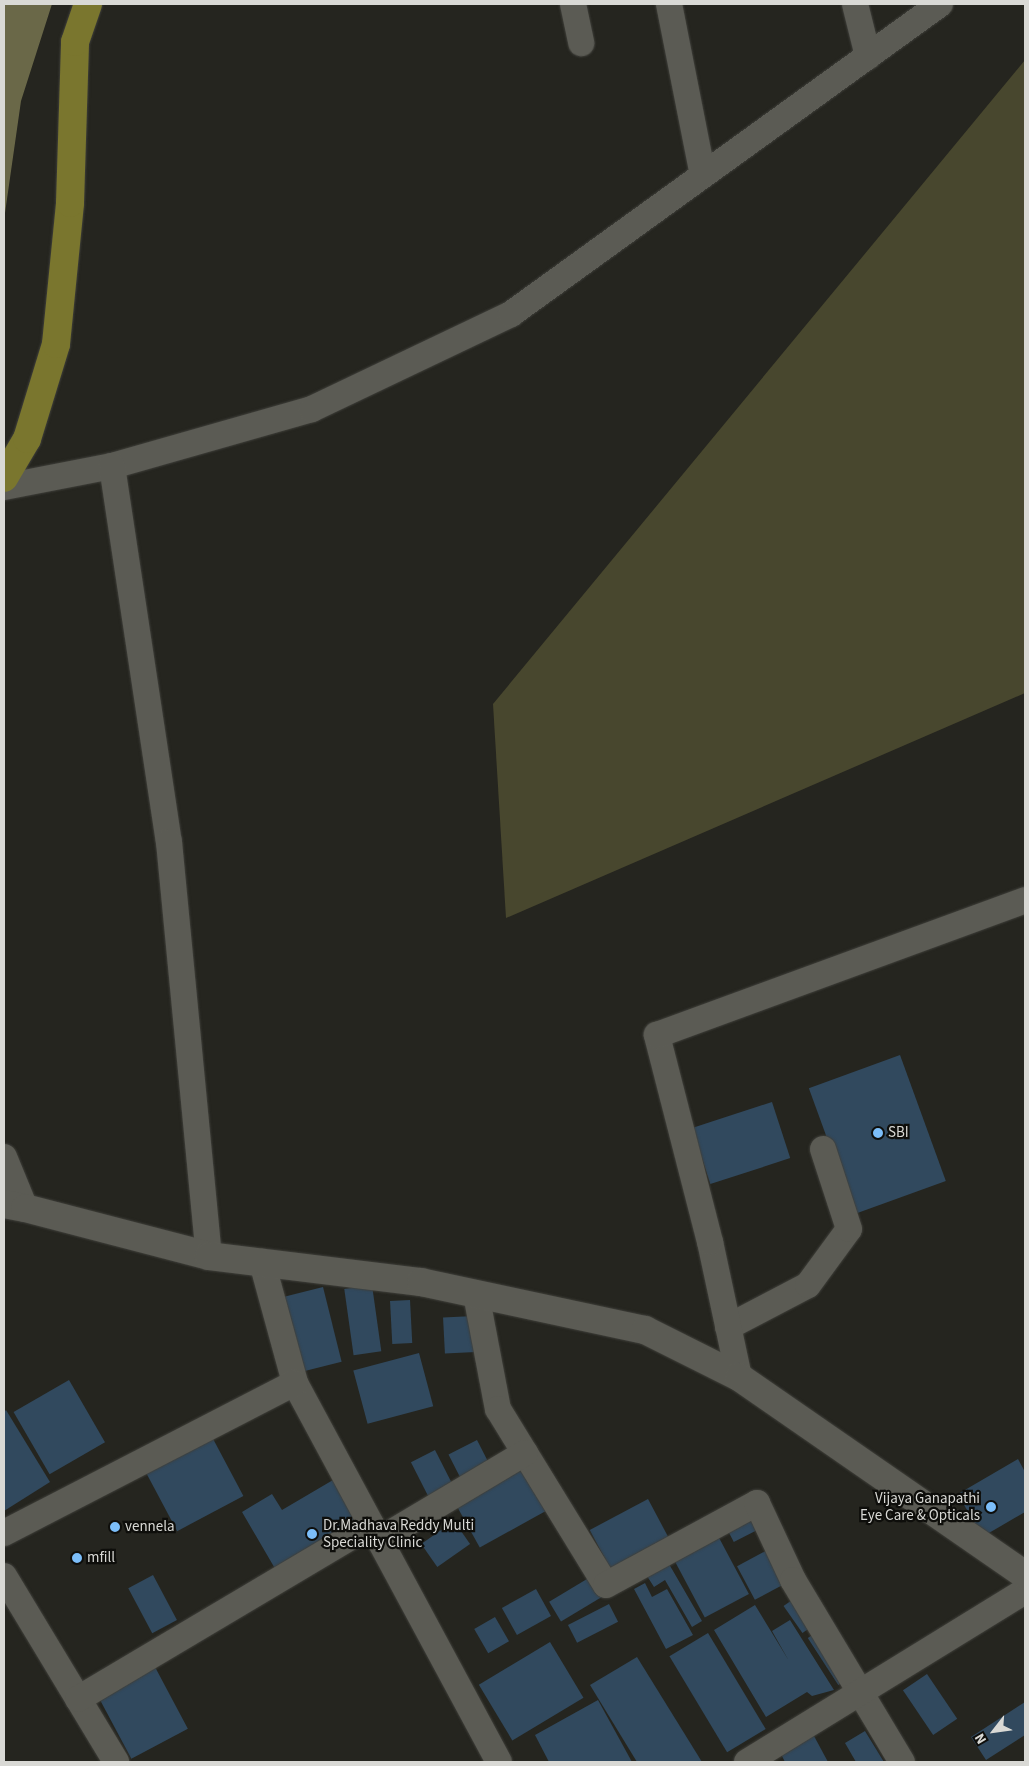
<!DOCTYPE html>
<style>
body{margin:0}
#map{position:relative;width:1029px;height:1766px;overflow:hidden;background:#25251f;font-family:"Source Sans 3",sans-serif}
div>[style]{position:absolute}
.green>*{inset:0;background:#48472e}
.water>*{inset:0;background:#6a6848}
.building>*{inset:0;background:#31495e;transform-origin:0 0}
.roads{filter:drop-shadow(0 0 1px #3f3f3a) drop-shadow(0 0 1px #3f3f3a)}
.street>*{height:26px;margin:-13px;padding:0 13px;transform-origin:13px;border-radius:13px;background:#5b5b54}
.secondary>*{height:28px;margin:-14px;padding:0 14px;transform-origin:14px;border-radius:14px;background:#5b5b54}
.primary>*{height:28px;margin:-14px;padding:0 14px;transform-origin:14px;border-radius:14px;background:#7a762e}
.dots>*{width:14px;height:14px;translate:-50% -50%;box-sizing:border-box;border:2px solid #0e0e0b;border-radius:50%}
span{translate:-50% -50%;white-space:nowrap;text-align:center;line-height:1.15;-webkit-text-stroke:4.5px #0e0e0b;paint-order:stroke}
.poi-label{font-size:15px;color:#d9d9d5}
.left{translate:0 -50%;text-align:left}
.right{translate:-100% -50%;text-align:right}
.frame{position:absolute;inset:0;border:5px solid #d9d9d5;pointer-events:none}
.north{position:absolute;left:969px;top:1706px;width:50px;height:50px;-webkit-text-stroke:4px #0e0e0b;paint-order:stroke;rotate:240deg;font-size:14px;font-weight:700;line-height:20px;text-align:center;color:#d9d9d5}
.north::after{content:'';display:block;margin:auto;width:18px;height:22px;background:#d9d9d5;clip-path:polygon(50% 0,100% 100%,50% 72%,0 100%)}
</style>
<div id="map">
<div class="green">
<i style="clip-path:polygon(1025px 60px,1025px 693px,506px 918px,493px 704px)"></i>
</div>
<div class="water">
<i style="clip-path:polygon(4px 4px,52px 4px,21px 101px,4px 220px)"></i>
</div>
<div class="building">
<i style="left:900px;top:1055px;width:134px;height:97px;rotate:70deg"></i>
<i style="left:772px;top:1102px;width:59px;height:84px;rotate:72deg"></i>
<i style="left:372px;top:1285px;width:67px;height:28px;rotate:82deg"></i>
<i style="left:323px;top:1287px;width:77px;height:40px;rotate:76deg"></i>
<i style="left:410px;top:1300px;width:43px;height:20px;rotate:87deg"></i>
<i style="left:474px;top:1316px;width:36px;height:31px;rotate:87deg"></i>
<i style="left:419px;top:1353px;width:55px;height:68px;rotate:75deg"></i>
<i style="left:69px;top:1380px;width:72px;height:64px;rotate:60deg"></i>
<i style="clip-path:polygon(6px 1410px,50px 1482px,4px 1511px,4px 1412px)"></i>
<i style="left:211px;top:1435px;width:69px;height:75px;rotate:62deg"></i>
<i style="left:477px;top:1440px;width:29px;height:32px;rotate:63deg"></i>
<i style="left:435px;top:1450px;width:42px;height:27px;rotate:63deg"></i>
<i style="clip-path:polygon(1018px 1459px,1025px 1472px,1025px 1512px,982px 1537px,958px 1494px)"></i>
<i style="left:522px;top:1467px;width:50px;height:76px;rotate:61deg"></i>
<i style="clip-path:polygon(333px 1480px,365px 1536px,284px 1584px,242px 1512px,272px 1494px,282px 1510px)"></i>
<i style="left:648px;top:1499px;width:47px;height:66px;rotate:62deg"></i>
<i style="left:755px;top:1511px;width:18px;height:33px;rotate:63deg"></i>
<i style="left:454px;top:1521px;width:28px;height:40px;rotate:55deg"></i>
<i style="left:717px;top:1534px;width:68px;height:50px;rotate:62deg"></i>
<i style="left:775px;top:1546px;width:38px;height:43px;rotate:62deg"></i>
<i style="clip-path:polygon(669px 1564px,702px 1621px,692px 1627px,665px 1580px,654px 1587px,647px 1576px)"></i>
<i style="left:153px;top:1575px;width:51px;height:28px;rotate:62deg"></i>
<i style="left:592px;top:1576px;width:23px;height:50px;rotate:59deg"></i>
<i style="clip-path:polygon(645px 1583px,652px 1597px,667px 1589px,693px 1635px,666px 1649px,634px 1589px)"></i>
<i style="left:536px;top:1589px;width:31px;height:39px;rotate:61deg"></i>
<i style="left:795px;top:1598px;width:33px;height:14px;rotate:55deg"></i>
<i style="left:609px;top:1604px;width:20px;height:46px;rotate:63deg"></i>
<i style="clip-path:polygon(755px 1605px,789px 1661px,772px 1631px,790px 1620px,834px 1690px,812px 1696px,807px 1692px,766px 1717px,714px 1630px)"></i>
<i style="left:495px;top:1617px;width:28px;height:24px;rotate:60deg"></i>
<i style="left:817px;top:1632px;width:56px;height:11px;rotate:57deg"></i>
<i style="left:708px;top:1633px;width:112px;height:45px;rotate:59deg"></i>
<i style="left:550px;top:1642px;width:65px;height:83px;rotate:59deg"></i>
<i style="clip-path:polygon(637px 1657px,702px 1762px,637px 1762px,590px 1685px)"></i>
<i style="left:155px;top:1667px;width:70px;height:64px;rotate:62deg"></i>
<i style="left:927px;top:1674px;width:54px;height:29px;rotate:56deg"></i>
<i style="clip-path:polygon(598px 1700px,632px 1762px,549px 1762px,535px 1735px)"></i>
<i style="clip-path:polygon(1025px 1702px,1025px 1735px,986px 1760px,971px 1737px)"></i>
<i style="clip-path:polygon(865px 1731px,884px 1762px,856px 1762px,845px 1743px)"></i>
<i style="clip-path:polygon(814px 1736px,828px 1762px,785px 1762px,780px 1752px)"></i>
</div>
<div class="roads">
<div class="street">
<i style="left:573px;top:4px;width:40px;rotate:78deg"></i>
<i style="left:669px;top:4px;width:174px;rotate:78.8deg"></i>
<i style="left:855px;top:4px;width:54px;rotate:76deg"></i>
<i style="left:112px;top:466px;width:208px;rotate:-15.9deg"></i>
<i style="left:312px;top:409px;width:221px;rotate:-25.5deg"></i>
<i style="left:511px;top:314px;width:529px;rotate:-35.85deg"></i>
<i style="left:4px;top:487px;width:110px;rotate:-11deg"></i>
<i style="left:112px;top:466px;width:380px;rotate:81.4deg"></i>
<i style="left:169px;top:842px;width:416px;rotate:84.5deg"></i>
<i style="left:4px;top:1157px;width:55px;rotate:67.6deg"></i>
<i style="left:262px;top:1262px;width:125px;rotate:74.7deg"></i>
<i style="left:295px;top:1383px;width:430px;rotate:61.7deg"></i>
<i style="left:476px;top:1294px;width:117px;rotate:79.2deg"></i>
<i style="left:498px;top:1409px;width:206px;rotate:58.5deg"></i>
<i style="left:606px;top:1585px;width:172px;rotate:-28.5deg"></i>
<i style="left:757px;top:1503px;width:85px;rotate:64.9deg"></i>
<i style="left:793px;top:1580px;width:212px;rotate:59.1deg"></i>
<i style="left:728px;top:1327px;width:90px;rotate:-27.7deg"></i>
<i style="left:808px;top:1285px;width:69px;rotate:-53.8deg"></i>
<i style="left:849px;top:1229px;width:84px;rotate:-108deg"></i>
<i style="left:739px;top:1377px;width:138px;rotate:-102.1deg"></i>
<i style="left:710px;top:1242px;width:214px;rotate:-104.4deg"></i>
<i style="left:657px;top:1035px;width:392px;rotate:-20.1deg"></i>
<i style="left:4px;top:1533px;width:327px;rotate:-27.3deg"></i>
<i style="left:379px;top:1540px;width:170px;rotate:-30.8deg"></i>
<i style="left:4px;top:1576px;width:217px;rotate:58.9deg"></i>
<i style="left:78px;top:1699px;width:341px;rotate:-30.7deg"></i>
<i style="left:747px;top:1762px;width:326px;rotate:-31.6deg"></i>
</div>
<div class="secondary">
<i style="left:4px;top:1204px;width:21px;rotate:11deg"></i>
<i style="left:25px;top:1208px;width:190px;rotate:14.6deg"></i>
<i style="left:209px;top:1256px;width:214px;rotate:7deg"></i>
<i style="left:421px;top:1282px;width:229px;rotate:12.1deg"></i>
<i style="left:645px;top:1330px;width:105px;rotate:26.6deg"></i>
<i style="left:739px;top:1377px;width:348px;rotate:34.7deg"></i>
</div>
<div class="primary">
<i style="left:4px;top:478px;width:45px;rotate:-59.5deg"></i>
<i style="left:27px;top:439px;width:99px;rotate:-73deg"></i>
<i style="left:56px;top:344px;width:142px;rotate:-84.3deg"></i>
<i style="left:70px;top:203px;width:161px;rotate:-88.2deg"></i>
<i style="left:75px;top:42px;width:40px;rotate:-71.1deg"></i>
</div>
</div>
<div class="dots">
<i style="left:878px;top:1133px;background:#7cbef9"></i>
<i style="left:991px;top:1507px;background:#7cbef9"></i>
<i style="left:115px;top:1527px;background:#7cbef9"></i>
<i style="left:312px;top:1534px;background:#7cbef9"></i>
<i style="left:77px;top:1558px;background:#7cbef9"></i>
</div>
<div class="poi-label">
<span class="left" style="left:888px;top:1133px">SBI</span>
<span class="right" style="left:980px;top:1507px">Vijaya Ganapathi<br>Eye Care &amp; Opticals</span>
<span class="left" style="left:323px;top:1534px">Dr.Madhava Reddy Multi<br>Speciality Clinic</span>
<span class="left" style="left:125px;top:1527px">vennela</span>
<span class="left" style="left:87px;top:1558px">mfill</span>
</div>
<div class="frame"></div>
<div class="north">N</div>
</div>
